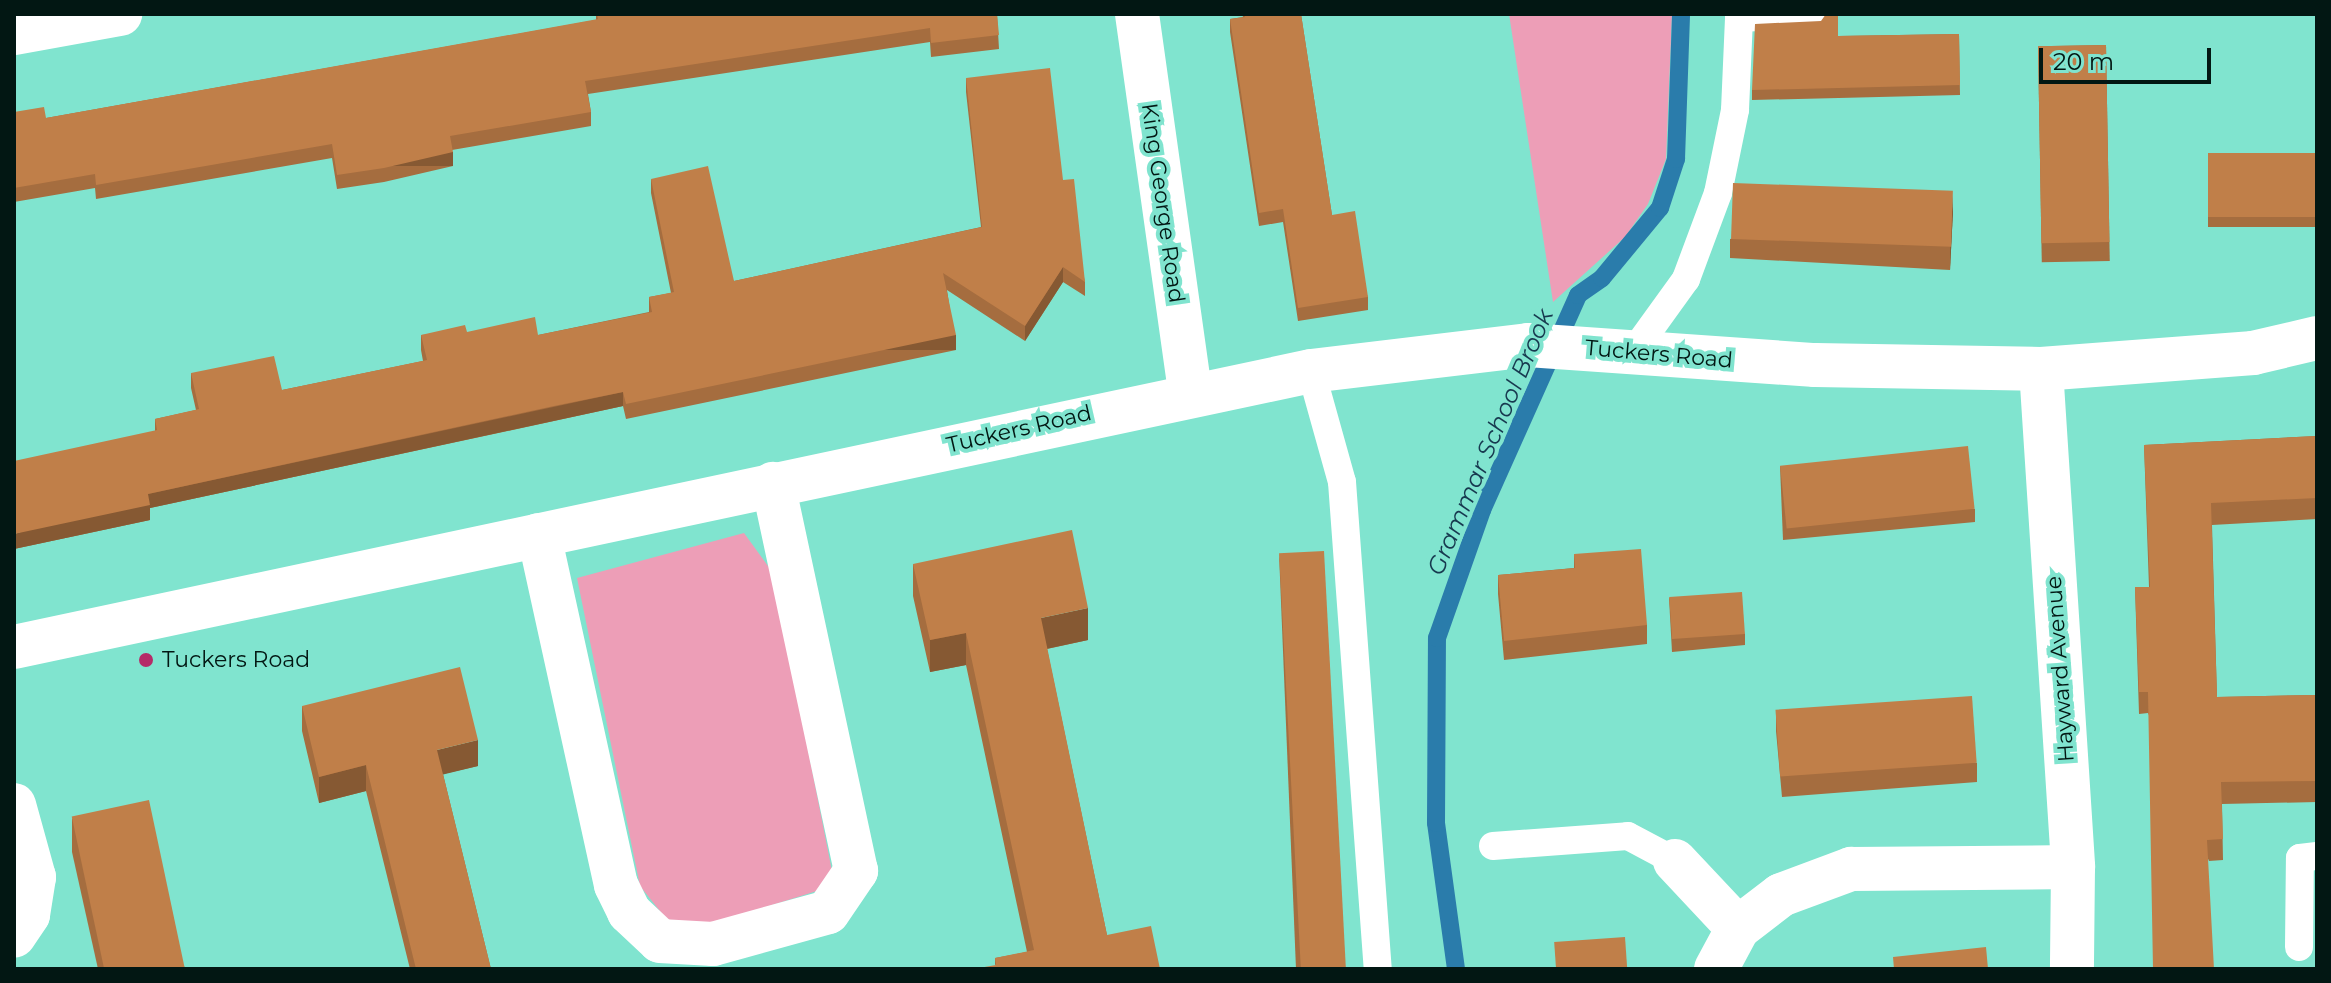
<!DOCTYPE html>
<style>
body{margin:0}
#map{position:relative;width:2331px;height:983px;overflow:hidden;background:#80e4cf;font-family:Montserrat,sans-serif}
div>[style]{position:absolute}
.green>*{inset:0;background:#ed9eb7}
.stream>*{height:18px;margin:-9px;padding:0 9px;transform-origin:9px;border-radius:9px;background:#2a7cab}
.service>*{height:28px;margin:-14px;padding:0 14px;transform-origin:14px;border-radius:14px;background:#fff}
.minor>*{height:44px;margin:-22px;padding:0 22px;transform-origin:22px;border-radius:22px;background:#fff}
.wall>*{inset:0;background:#a56d3f;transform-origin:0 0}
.shaded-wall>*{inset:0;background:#865933;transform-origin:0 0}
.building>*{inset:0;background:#c07f49;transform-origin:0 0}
.dots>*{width:22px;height:22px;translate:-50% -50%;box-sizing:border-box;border:4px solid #80e4cf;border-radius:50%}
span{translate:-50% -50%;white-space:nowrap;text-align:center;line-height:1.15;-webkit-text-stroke:8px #80e4cf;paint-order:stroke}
.street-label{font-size:22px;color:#021713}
.poi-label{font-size:22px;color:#021713}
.left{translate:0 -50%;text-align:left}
.water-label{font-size:24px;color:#17394f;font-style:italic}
.frame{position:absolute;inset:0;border:16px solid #021713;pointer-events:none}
.scale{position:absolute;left:2039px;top:48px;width:172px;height:36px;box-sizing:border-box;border:4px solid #021713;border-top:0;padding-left:10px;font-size:24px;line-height:28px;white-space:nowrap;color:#021713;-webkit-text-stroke:6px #80e4cf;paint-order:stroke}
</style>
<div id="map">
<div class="green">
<i style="clip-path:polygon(1509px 14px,1672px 14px,1666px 159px,1648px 204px,1625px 237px,1553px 302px)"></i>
<i style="clip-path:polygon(744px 533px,773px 573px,833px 876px,820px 890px,708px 925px,667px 920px,640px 886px,577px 578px)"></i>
</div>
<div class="stream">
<i style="left:1456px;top:969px;width:147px;rotate:-97.8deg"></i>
<i style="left:1436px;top:823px;width:185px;rotate:-89.7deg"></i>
<i style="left:1437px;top:638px;width:136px;rotate:-70.6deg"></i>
<i style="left:1482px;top:510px;width:235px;rotate:-65.9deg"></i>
<i style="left:1578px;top:295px;width:29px;rotate:-35deg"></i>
<i style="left:1602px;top:278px;width:91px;rotate:-50.4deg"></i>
<i style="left:1660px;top:208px;width:52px;rotate:-71.9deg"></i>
<i style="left:1676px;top:159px;width:145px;rotate:-88deg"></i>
</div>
<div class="service">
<i style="left:1632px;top:354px;width:92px;rotate:-54.2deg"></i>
<i style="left:1686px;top:279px;width:92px;rotate:-69.6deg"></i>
<i style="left:1718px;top:193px;width:85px;rotate:-78.4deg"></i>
<i style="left:1735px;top:110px;width:92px;rotate:-87.5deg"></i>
<i style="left:1739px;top:18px;width:80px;rotate:-2.9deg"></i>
<i style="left:1311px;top:371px;width:115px;rotate:74.4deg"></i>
<i style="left:1342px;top:482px;width:488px;rotate:85.8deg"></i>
<i style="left:1493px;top:846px;width:135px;rotate:-4.2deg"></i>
<i style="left:1628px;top:836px;width:53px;rotate:28deg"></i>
<i style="left:2299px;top:947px;width:89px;rotate:-89.4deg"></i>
<i style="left:2300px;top:858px;width:17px;rotate:-7deg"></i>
</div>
<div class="minor">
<i style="left:1137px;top:14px;width:382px;rotate:82deg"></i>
<i style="left:14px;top:33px;width:108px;rotate:-10.2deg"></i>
<i style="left:2041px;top:369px;width:499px;rotate:86.3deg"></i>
<i style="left:2073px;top:867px;width:102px;rotate:90.6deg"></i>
<i style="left:539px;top:535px;width:358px;rotate:77.6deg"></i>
<i style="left:616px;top:885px;width:30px;rotate:64deg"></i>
<i style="left:629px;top:912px;width:42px;rotate:43.1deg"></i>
<i style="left:660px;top:941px;width:53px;rotate:3.2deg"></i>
<i style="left:713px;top:944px;width:119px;rotate:-15.5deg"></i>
<i style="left:828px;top:912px;width:50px;rotate:-55.7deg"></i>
<i style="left:856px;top:871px;width:396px;rotate:-102.1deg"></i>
<i style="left:14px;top:647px;width:1326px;rotate:-12.01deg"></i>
<i style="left:1311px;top:371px;width:219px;rotate:-6.8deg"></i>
<i style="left:1528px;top:345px;width:288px;rotate:4deg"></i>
<i style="left:1815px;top:365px;width:226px;rotate:1deg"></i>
<i style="left:2041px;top:369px;width:213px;rotate:-4.3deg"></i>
<i style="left:2253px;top:353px;width:66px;rotate:-13.2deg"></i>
<i style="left:14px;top:805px;width:75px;rotate:74.5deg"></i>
<i style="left:34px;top:877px;width:38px;rotate:99deg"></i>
<i style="left:28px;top:915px;width:25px;rotate:124deg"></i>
<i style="left:1675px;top:861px;width:92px;rotate:46.8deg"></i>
<i style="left:1716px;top:969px;width:47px;rotate:-61.8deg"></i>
<i style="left:1738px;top:928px;width:54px;rotate:-37.5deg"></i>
<i style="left:1781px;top:895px;width:75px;rotate:-20.4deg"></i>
<i style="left:1851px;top:869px;width:222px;rotate:-0.5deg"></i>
</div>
<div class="wall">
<i style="clip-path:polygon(596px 14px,997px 14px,999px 49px,931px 57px,930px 42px,588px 94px,591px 112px,591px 126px,452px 150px,453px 166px,384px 182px,337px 189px,332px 158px,96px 199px,95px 188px,14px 202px,14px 112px,46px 118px,596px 20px)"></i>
<i style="clip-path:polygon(1242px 14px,1301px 14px,1332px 215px,1368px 297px,1368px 310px,1298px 321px,1283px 222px,1259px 226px,1230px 32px,1230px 19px,1243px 17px)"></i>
<i style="clip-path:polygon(1821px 21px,1838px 36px,1959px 34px,1960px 95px,1752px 100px,1752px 90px)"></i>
<i style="left:2106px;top:45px;width:216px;height:68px;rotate:89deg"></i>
<i style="clip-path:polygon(966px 78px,1063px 180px,1085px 282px,1085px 296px,1063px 282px,1025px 341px,947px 290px,956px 350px,626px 419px,623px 406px,554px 421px,150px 508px,150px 520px,14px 549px,155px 431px,155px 419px,196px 410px,191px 388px,191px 373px,282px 390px,423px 361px,421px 350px,421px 335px,467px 332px,538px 335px,649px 312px,649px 297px,671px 293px,651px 193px,651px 179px,734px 281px,981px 227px,966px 92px)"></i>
<i style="left:2317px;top:153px;width:74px;height:109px;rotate:90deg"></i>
<i style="clip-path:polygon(1953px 211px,1950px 270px,1730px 258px,1730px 239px)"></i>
<i style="clip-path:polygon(2317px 436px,2317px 519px,2212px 525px,2217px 697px,2317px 695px,2317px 802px,2222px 804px,2223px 860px,2209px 861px,2148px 713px,2139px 714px,2135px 587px,2149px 587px,2144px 445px)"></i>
<i style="clip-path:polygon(1780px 466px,1975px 509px,1975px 522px,1783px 540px)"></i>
<i style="clip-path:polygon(1279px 553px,1343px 969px,1296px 969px)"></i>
<i style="clip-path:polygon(1574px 554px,1647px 625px,1647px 644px,1504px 660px,1498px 594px,1498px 575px,1574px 568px)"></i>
<i style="clip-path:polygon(913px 564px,1088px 640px,1047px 649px,1107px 935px,995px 965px,995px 958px,1027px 952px,966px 665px,930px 672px,913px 596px)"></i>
<i style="clip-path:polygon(1669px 598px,1745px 634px,1745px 645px,1672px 652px)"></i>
<i style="clip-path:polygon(302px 706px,478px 766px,443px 774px,491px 969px,410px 969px,366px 791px,319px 803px,302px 731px)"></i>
<i style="clip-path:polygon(1776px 712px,1977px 763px,1977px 782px,1782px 797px,1776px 731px)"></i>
<i style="clip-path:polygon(72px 818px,186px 969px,98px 969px,72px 852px)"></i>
</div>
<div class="shaded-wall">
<i style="left:453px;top:152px;width:14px;height:71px;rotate:90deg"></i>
<i style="clip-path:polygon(1953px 192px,1953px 211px,1950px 270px,1950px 251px)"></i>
<i style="clip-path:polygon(1063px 267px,1063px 282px,1025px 341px,1025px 326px)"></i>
<i style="left:956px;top:335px;width:15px;height:337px;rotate:90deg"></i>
<i style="clip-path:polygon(623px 392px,623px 406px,150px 508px,150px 520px,14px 549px,14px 534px,148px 494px)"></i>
<i style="clip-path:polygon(1088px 608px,1088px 640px,1041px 650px,1041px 618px)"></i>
<i style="clip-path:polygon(966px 633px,966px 665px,930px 672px,930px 640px)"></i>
<i style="clip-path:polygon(478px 740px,478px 766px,437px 776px,437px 750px)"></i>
<i style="clip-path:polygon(366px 765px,366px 791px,319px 803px,319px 777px)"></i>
</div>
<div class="building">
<i style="clip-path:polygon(597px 14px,997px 14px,999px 35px,931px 43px,930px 28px,585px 81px,591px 112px,450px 136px,453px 152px,384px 168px,337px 175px,332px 144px,96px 185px,95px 174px,14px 188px,14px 112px,44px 107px,46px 118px,598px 19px)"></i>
<i style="clip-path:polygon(1244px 14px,1301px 14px,1332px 215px,1355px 211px,1368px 297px,1298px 308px,1283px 209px,1259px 213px,1230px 19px,1245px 17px)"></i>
<i style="clip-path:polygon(1826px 14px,1838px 14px,1838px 36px,1959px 34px,1960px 85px,1752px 90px,1755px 24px,1821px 21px)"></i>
<i style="left:2106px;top:45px;width:197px;height:68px;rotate:89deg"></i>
<i style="clip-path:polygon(1050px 68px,1063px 180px,1074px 179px,1085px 282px,1063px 267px,1025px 326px,943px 273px,956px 335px,626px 404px,623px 392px,554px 406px,148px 494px,150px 505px,14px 534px,14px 461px,157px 430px,155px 419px,199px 409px,191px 373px,274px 356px,282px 390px,427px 360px,421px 335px,465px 325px,467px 332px,535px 317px,538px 335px,652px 312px,649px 297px,674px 292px,651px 179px,708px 166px,734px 281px,982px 227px,966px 78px)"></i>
<i style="left:2317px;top:153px;width:64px;height:109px;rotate:90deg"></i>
<i style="left:1733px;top:183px;width:220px;height:56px;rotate:2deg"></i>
<i style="clip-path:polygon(2317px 436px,2317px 498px,2211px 503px,2217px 697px,2317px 695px,2317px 781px,2221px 782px,2223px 839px,2207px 840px,2214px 969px,2153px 969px,2148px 692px,2139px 692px,2135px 587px,2150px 587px,2144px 445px)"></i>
<i style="left:1968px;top:446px;width:63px;height:189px;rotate:84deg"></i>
<i style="clip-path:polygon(1072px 530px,1088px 608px,1041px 618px,1107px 935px,1151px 926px,1160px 969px,973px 969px,996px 965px,995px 958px,1034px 950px,966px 633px,930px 640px,913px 564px)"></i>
<i style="clip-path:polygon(1641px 549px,1647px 625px,1504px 641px,1498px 575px,1575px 568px,1574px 554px)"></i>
<i style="left:1324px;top:551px;width:418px;height:45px;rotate:87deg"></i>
<i style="left:1742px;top:592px;width:42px;height:73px;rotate:86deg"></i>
<i style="clip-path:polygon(460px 667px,478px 740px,437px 750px,491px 969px,416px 969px,366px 765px,319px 777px,302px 706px)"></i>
<i style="left:1972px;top:696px;width:67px;height:197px;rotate:86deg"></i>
<i style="left:149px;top:800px;width:173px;height:79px;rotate:78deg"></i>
<i style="left:1625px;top:937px;width:32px;height:71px;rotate:86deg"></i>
<i style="clip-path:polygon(1986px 947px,1988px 969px,1894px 969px,1893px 957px)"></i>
</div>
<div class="dots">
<i style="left:146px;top:660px;background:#b52b68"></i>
</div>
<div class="street-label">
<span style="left:1163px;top:203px;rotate:82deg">King George Road</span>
<span style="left:1659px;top:354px;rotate:5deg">Tuckers Road</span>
<span style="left:1019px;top:429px;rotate:-13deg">Tuckers Road</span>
<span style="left:2060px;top:669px;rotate:-94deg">Hayward Avenue</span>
</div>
<div class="poi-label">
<span class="left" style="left:162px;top:660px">Tuckers Road</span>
</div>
<div class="water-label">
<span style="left:1490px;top:442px;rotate:-67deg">Grammar School Brook</span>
</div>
<div class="frame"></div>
<div class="scale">20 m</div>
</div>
